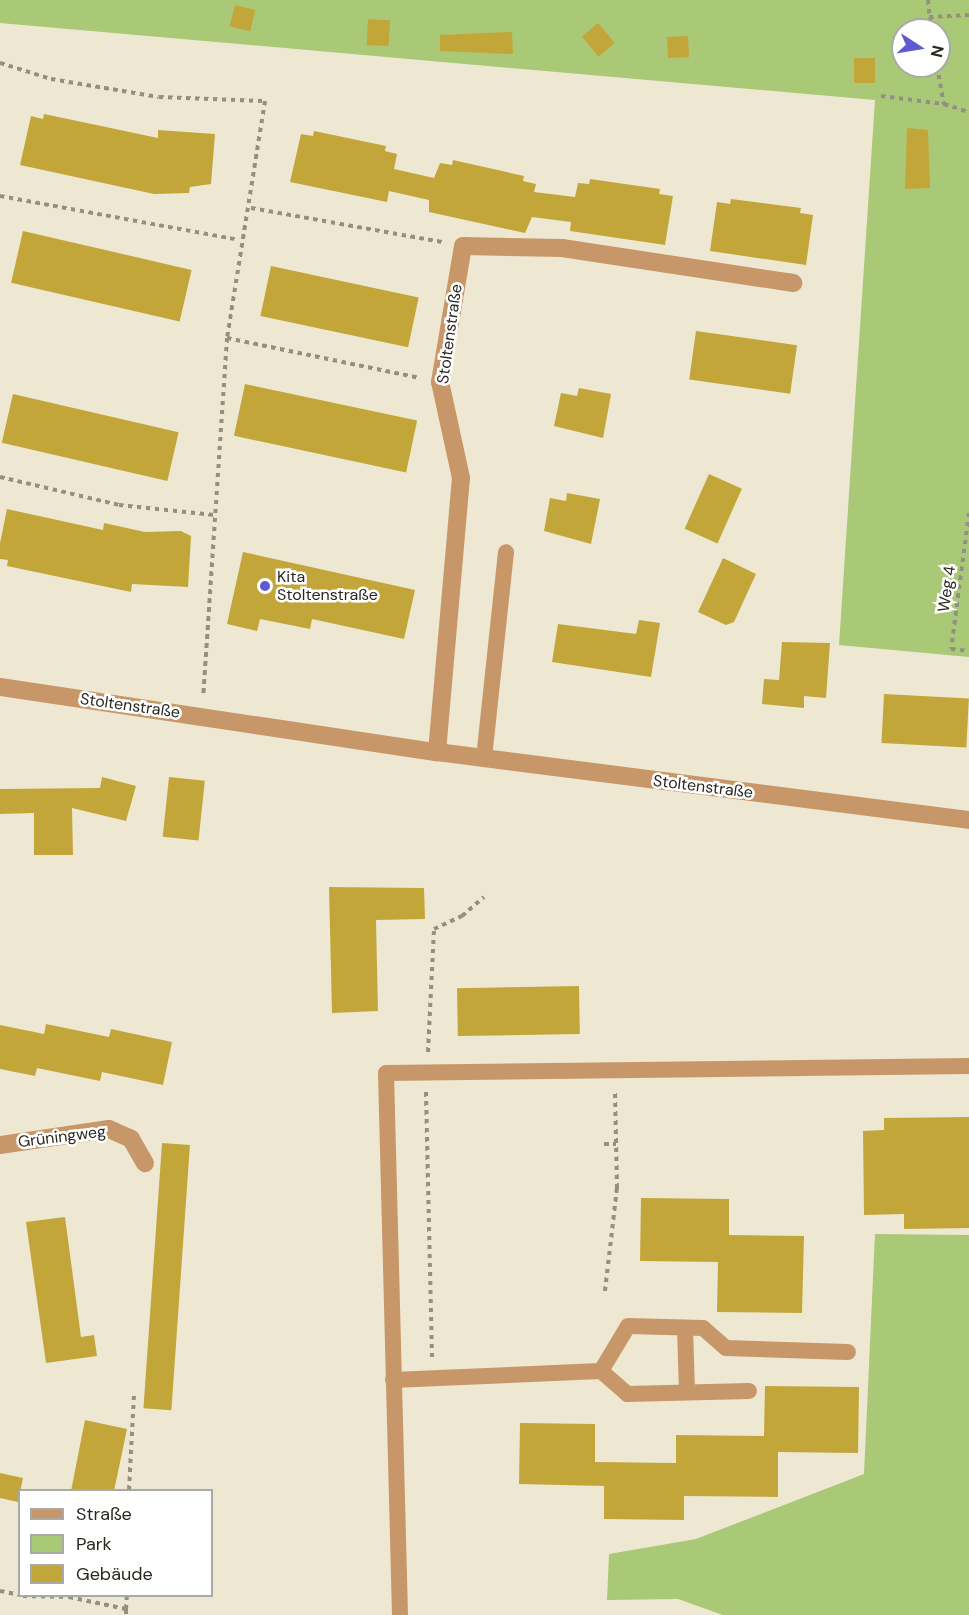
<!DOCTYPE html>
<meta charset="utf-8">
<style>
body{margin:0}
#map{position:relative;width:969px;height:1615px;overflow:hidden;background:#eee8d2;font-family:"DM Sans",sans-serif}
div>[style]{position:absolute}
.green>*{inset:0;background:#a9c977}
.building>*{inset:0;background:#c3a63a;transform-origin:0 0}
.path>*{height:4px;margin-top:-2px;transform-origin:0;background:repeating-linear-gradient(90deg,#949081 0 4.5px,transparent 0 9px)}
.lane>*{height:16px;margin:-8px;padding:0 8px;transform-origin:8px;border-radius:8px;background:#c79769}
.street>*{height:18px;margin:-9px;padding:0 9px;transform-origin:9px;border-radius:9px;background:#c79769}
.dots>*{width:16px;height:16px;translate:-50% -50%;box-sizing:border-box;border:3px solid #fff;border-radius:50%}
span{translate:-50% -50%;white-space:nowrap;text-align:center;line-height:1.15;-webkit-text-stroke:5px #fff;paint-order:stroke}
.street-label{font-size:16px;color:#29271f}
.poi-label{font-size:16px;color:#29271f}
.left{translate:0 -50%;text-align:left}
.legend{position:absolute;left:18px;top:1489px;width:195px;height:108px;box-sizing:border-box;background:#fff;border:2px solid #a9a9a5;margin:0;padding:8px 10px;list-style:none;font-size:18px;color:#29271f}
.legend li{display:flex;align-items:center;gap:12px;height:30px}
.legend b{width:30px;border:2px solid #a9a9a5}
.north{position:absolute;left:891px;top:18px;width:60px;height:60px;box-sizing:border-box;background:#fff;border:2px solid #a9a9a5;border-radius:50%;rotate:102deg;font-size:16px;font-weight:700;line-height:24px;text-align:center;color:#29271f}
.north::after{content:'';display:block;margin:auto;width:21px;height:27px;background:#5f5ad2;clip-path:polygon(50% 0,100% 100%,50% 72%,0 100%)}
</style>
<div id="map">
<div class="green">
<i style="clip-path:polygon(evenodd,0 0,969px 0,969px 657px,839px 645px,875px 100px,0 23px,0 0,903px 30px,939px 30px,939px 66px,903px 66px,903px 30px)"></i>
<i style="clip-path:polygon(875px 1234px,969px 1235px,969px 1615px,723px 1615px,678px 1599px,607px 1600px,609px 1554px,696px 1539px,864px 1474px)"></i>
</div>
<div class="building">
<i style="left:235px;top:5px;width:21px;height:22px;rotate:14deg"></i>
<i style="left:368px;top:19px;width:22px;height:26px;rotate:3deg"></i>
<i style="left:598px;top:23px;width:26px;height:21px;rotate:50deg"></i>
<i style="clip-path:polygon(512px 32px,513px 54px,440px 51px,440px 35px)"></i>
<i style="left:688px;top:36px;width:21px;height:21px;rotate:87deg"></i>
<i style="left:854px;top:58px;width:21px;height:25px"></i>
<i style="clip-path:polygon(44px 114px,158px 138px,158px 130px,215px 134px,211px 184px,190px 187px,189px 193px,154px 194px,20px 165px,31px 116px,43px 119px)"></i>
<i style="clip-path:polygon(907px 128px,928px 130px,930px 188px,905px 189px)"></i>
<i style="clip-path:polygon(314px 131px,386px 146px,385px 151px,397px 154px,394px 169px,434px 178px,440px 163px,452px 165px,453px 160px,524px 176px,523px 181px,536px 184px,534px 192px,575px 197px,578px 183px,589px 184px,590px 179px,660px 189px,659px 194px,673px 196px,665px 245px,570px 231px,571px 222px,532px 217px,525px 233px,429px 212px,429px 200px,389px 191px,387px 202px,290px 182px,301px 134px,313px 136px)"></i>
<i style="clip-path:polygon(731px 199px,801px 208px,800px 213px,813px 215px,806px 265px,710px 251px,717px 202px,730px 204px)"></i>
<i style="left:23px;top:231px;width:173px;height:53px;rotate:13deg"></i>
<i style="left:271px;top:266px;width:151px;height:51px;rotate:12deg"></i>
<i style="left:696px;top:331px;width:102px;height:49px;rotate:8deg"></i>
<i style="left:245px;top:384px;width:176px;height:53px;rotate:12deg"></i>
<i style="clip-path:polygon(579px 388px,611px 394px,603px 438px,554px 426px,561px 393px,577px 396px)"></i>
<i style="left:13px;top:394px;width:170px;height:50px;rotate:13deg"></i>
<i style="left:709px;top:474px;width:36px;height:60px;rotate:24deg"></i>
<i style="clip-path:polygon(567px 493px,600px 499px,591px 544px,544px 531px,550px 498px,566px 501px)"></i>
<i style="clip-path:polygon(7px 509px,103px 530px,104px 523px,145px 532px,181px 531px,191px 536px,188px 587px,132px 584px,131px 592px,7px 566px,8px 560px,0 559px,0 543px)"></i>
<i style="clip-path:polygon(243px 552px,415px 590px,404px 639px,312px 619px,310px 629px,260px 619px,257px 631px,227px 624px)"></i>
<i style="clip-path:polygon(723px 558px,756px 574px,734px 622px,726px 625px,698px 612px)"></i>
<i style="clip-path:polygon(639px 620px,660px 623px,651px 677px,552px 662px,558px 624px,636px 634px)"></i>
<i style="clip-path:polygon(782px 642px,830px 643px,826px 698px,804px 696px,804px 708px,762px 704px,764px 679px,779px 680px)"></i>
<i style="left:884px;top:694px;width:85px;height:49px;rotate:3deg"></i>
<i style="clip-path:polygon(102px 777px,136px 786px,126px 821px,72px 808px,73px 855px,34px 855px,34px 813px,0 814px,0 789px,100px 788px)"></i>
<i style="left:169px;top:777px;width:36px;height:60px;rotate:6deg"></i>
<i style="clip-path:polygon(329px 887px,424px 888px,425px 919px,376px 920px,378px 1011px,332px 1013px)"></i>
<i style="left:579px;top:986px;width:48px;height:122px;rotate:89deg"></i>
<i style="clip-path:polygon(46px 1024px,109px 1037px,111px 1029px,172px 1042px,163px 1085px,102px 1072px,100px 1081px,37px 1068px,35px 1076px,0 1069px,0 1025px,44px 1034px)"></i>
<i style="clip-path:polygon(969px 1117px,969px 1228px,904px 1229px,904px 1214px,864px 1215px,863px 1131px,884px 1130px,884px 1118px)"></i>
<i style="left:162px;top:1143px;width:28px;height:266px;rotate:4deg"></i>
<i style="clip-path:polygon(641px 1198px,729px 1199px,729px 1235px,804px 1236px,802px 1313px,717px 1312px,718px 1262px,640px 1261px)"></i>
<i style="clip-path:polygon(65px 1217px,81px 1337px,94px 1335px,97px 1356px,46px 1363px,26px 1222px)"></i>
<i style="clip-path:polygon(765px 1386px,859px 1387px,858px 1453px,778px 1452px,778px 1497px,684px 1496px,684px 1520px,604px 1519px,604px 1486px,519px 1484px,520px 1423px,595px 1424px,595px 1462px,676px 1463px,676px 1435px,764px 1436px)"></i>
<i style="clip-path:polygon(85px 1420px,127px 1429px,114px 1491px,71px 1491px)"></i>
<i style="clip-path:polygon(0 1473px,23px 1478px,18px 1502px,0 1498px)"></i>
</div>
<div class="path">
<i style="left:928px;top:0;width:30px;rotate:84deg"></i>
<i style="left:929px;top:17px;width:40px;rotate:-2.9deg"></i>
<i style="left:0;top:63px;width:53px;rotate:17.4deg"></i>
<i style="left:51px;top:79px;width:109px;rotate:9.5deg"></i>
<i style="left:159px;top:97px;width:106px;rotate:2.2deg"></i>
<i style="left:265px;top:101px;width:240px;rotate:99.1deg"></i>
<i style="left:227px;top:338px;width:358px;rotate:93.8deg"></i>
<i style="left:937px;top:66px;width:39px;rotate:80deg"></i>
<i style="left:944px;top:104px;width:26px;rotate:18deg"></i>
<i style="left:881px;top:96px;width:64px;rotate:7.2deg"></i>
<i style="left:0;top:196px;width:243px;rotate:10.4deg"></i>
<i style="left:251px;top:208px;width:194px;rotate:10.1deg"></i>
<i style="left:227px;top:338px;width:197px;rotate:11.7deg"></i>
<i style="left:0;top:477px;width:122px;rotate:13.2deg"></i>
<i style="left:119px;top:505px;width:96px;rotate:6deg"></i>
<i style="left:969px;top:513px;width:137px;rotate:97.5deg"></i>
<i style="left:951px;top:649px;width:18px;rotate:6deg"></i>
<i style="left:428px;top:1052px;width:123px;rotate:-87.2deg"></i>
<i style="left:434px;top:929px;width:31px;rotate:-25deg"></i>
<i style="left:462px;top:916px;width:29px;rotate:-41deg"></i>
<i style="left:426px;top:1092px;width:266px;rotate:88.7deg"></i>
<i style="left:604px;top:1144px;width:12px"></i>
<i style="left:605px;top:1291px;width:104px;rotate:-83.4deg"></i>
<i style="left:617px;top:1188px;width:96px;rotate:-91.2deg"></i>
<i style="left:129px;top:1490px;width:96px;rotate:-87deg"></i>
<i style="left:0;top:1591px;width:20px;rotate:11deg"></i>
<i style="left:23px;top:1596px;width:46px;rotate:1.2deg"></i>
<i style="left:69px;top:1597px;width:58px;rotate:11.9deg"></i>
<i style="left:126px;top:1609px;width:6px;rotate:90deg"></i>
<i style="left:126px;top:1609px;width:13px;rotate:-86deg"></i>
</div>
<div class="lane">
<i style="left:484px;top:758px;width:207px;rotate:-83.9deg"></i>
<i style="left:685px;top:1328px;width:64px;rotate:88.2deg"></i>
<i style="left:601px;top:1371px;width:35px;rotate:41deg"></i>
<i style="left:627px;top:1394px;width:122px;rotate:-1.4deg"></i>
<i style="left:393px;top:1380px;width:208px;rotate:-2.5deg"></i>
<i style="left:601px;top:1371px;width:52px;rotate:-59deg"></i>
<i style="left:628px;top:1326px;width:75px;rotate:1.5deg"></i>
<i style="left:703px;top:1328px;width:30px;rotate:41deg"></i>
<i style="left:726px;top:1348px;width:122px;rotate:1.9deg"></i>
<i style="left:400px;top:1615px;width:542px;rotate:-91.48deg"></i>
<i style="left:386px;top:1073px;width:583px;rotate:-0.69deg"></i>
</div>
<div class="street">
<i style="left:0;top:687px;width:442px;rotate:8.5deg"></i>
<i style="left:437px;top:752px;width:536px;rotate:7.28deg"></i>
<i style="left:437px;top:752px;width:275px;rotate:-85deg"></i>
<i style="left:461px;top:478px;width:98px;rotate:-102.3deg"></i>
<i style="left:440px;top:382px;width:138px;rotate:-80.4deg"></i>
<i style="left:463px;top:246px;width:99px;rotate:1.2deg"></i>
<i style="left:562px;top:248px;width:234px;rotate:8.6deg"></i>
<i style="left:0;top:1145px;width:110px;rotate:-8.4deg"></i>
<i style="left:109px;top:1129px;width:24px;rotate:24deg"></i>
<i style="left:131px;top:1139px;width:28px;rotate:60deg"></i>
</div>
<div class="dots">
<i style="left:265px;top:586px;background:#5f5ad2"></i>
</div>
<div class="street-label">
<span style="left:450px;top:334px;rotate:-82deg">Stoltenstraße</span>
<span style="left:947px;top:589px;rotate:-82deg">Weg 4</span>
<span style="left:130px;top:706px;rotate:8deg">Stoltenstraße</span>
<span style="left:703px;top:787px;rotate:7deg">Stoltenstraße</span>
<span style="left:62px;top:1137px;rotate:-7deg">Grüningweg</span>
</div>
<div class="poi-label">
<span class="left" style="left:277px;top:586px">Kita<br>Stoltenstraße</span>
</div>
<ul class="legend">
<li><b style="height:8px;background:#c79769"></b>Straße</li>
<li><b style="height:16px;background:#a9c977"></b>Park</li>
<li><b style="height:16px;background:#c3a63a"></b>Gebäude</li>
</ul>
<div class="north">N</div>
</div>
